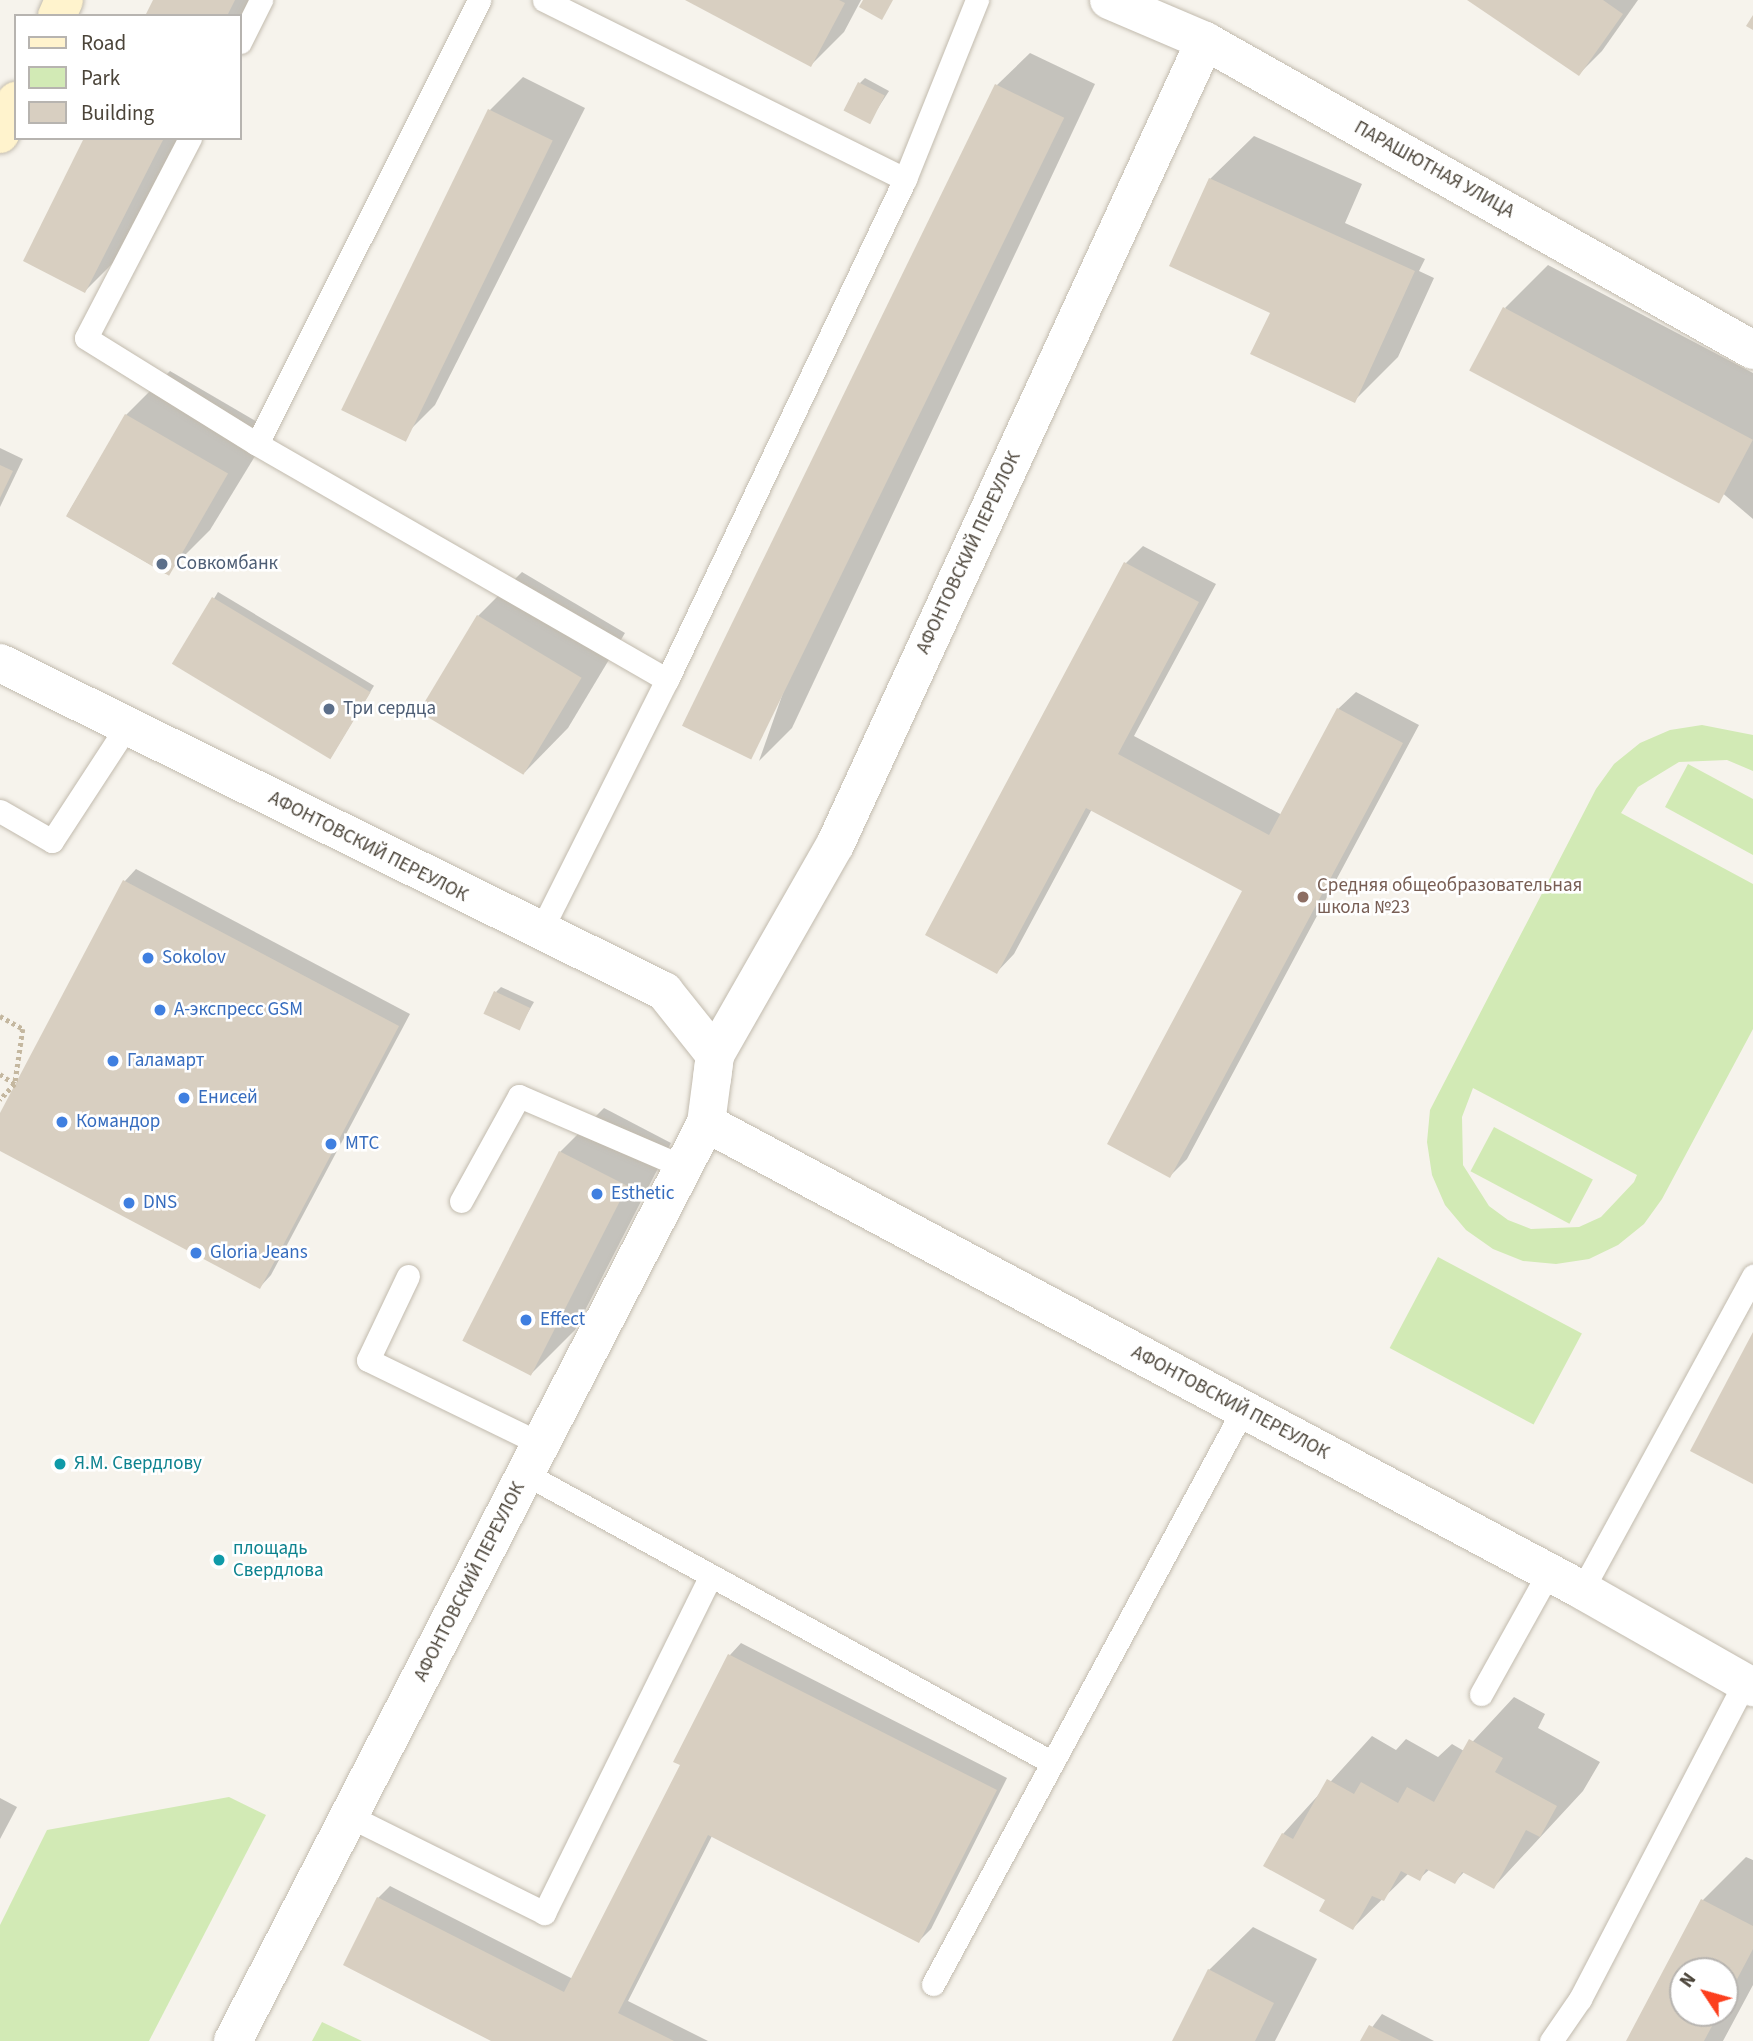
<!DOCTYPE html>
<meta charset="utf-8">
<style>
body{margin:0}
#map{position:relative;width:1753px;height:2041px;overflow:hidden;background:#f6f3ec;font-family:"Source Sans 3",sans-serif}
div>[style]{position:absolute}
.green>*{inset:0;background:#d2eab5;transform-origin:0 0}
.shadow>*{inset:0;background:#0003;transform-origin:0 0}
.building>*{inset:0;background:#d8cfc1;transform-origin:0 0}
.path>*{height:4.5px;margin-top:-2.25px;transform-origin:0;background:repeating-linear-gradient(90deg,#c4b79f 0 3.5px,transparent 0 7px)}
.roads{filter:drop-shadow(0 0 2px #c2bbae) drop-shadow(0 0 2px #c2bbae)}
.service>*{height:23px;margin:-11.5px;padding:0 11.5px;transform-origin:11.5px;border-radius:11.5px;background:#fff}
.minor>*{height:38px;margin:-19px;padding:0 19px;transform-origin:19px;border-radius:19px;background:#fff}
.secondary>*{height:38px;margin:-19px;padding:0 19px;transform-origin:19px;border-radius:19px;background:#fff3cd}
.dots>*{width:19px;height:19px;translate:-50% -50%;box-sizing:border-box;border:4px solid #fff;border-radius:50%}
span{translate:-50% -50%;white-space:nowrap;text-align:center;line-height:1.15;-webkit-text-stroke:5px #fff;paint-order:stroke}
.street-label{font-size:19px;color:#4b4439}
.service-label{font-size:19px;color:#4e5e75}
.left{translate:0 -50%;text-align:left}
.education-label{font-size:19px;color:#785e54}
.shop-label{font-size:19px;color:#366cbe}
.culture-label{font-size:19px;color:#0d838f}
.legend{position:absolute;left:14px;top:14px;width:228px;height:126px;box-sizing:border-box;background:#fff;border:2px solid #b7b4b0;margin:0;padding:9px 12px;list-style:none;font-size:21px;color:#4b4439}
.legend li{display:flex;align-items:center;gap:14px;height:35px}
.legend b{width:35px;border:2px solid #b7b4b0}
.north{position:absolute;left:1669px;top:1957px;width:70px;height:70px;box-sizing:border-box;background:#fff;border:2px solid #b7b4b0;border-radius:50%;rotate:306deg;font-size:19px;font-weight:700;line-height:28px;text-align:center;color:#4b4439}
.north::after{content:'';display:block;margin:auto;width:24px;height:32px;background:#fc3f1d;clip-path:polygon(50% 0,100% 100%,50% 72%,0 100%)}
</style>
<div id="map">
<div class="green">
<i style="clip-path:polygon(evenodd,1702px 725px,1753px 735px,1753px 771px,1727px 760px,1679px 762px,1638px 787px,1621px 813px,1753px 884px,1753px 1029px,1662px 1199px,1644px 1224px,1618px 1245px,1589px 1259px,1556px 1264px,1523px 1261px,1493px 1249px,1466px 1230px,1445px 1205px,1432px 1175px,1427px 1142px,1430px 1110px,1596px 789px,1614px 764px,1640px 743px,1670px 730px,1702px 725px,1473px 1088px,1637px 1175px,1634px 1182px,1601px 1217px,1579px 1227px,1531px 1229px,1508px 1220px,1489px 1206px,1463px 1165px,1462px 1117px,1473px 1088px)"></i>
<i style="clip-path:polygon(1688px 764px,1753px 799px,1753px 855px,1665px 807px)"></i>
<i style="left:1494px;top:1127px;width:112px;height:50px;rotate:28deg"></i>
<i style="left:1438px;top:1257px;width:163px;height:103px;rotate:28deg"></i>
<i style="clip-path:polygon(229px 1797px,266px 1815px,149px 2041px,0 2041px,0 1925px,47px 1830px)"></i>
<i style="clip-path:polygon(322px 2022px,362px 2041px,312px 2041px)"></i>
</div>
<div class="shadow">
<i style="clip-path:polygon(155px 0,249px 0,240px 19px,147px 16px)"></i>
<i style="clip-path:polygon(688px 0,861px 0,844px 32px,811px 65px)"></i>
<i style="clip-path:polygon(1470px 0,1638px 0,1602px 51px,1579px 74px)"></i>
<i style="clip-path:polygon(1030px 53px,1095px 84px,792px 728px,759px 761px,997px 85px)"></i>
<i style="clip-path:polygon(523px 77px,585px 108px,435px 405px,402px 438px,490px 110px)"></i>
<i style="clip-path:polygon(865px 78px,889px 91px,869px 122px,860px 83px)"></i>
<i style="clip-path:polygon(1254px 136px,1362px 184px,1345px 223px,1425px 259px,1419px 271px,1434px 278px,1398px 357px,1354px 401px,1272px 312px,1210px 179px)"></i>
<i style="clip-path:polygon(86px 138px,179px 138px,118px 258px,85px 291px)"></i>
<i style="clip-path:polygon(1548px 265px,1753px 373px,1753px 519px,1505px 308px)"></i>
<i style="clip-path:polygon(170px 371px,271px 430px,210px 530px,166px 574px,67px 515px,126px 415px)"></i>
<i style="clip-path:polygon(0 448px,23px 459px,0 507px)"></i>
<i style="clip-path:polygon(1143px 546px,1216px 584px,1134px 736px,1282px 815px,1338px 709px,1356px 692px,1419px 725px,1187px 1159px,1170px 1176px,1244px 891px,1092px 809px,1014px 954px,997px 972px,1126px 563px)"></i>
<i style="clip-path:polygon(522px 572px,625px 633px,568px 728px,525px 772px,478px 616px)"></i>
<i style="left:218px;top:592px;width:182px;height:84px;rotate:31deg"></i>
<i style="clip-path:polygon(136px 869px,410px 1014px,271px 1275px,260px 1287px,0 1149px,0 1116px,125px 881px)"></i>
<i style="clip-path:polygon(501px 987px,534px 1002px,519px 1028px,496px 992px)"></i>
<i style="clip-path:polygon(604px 1108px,671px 1143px,575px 1330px,531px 1374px,560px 1152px)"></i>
<i style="clip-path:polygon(741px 1643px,1007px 1778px,931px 1929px,919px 1941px,712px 1836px,628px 2001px,708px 2041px,495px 2041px,378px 1898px,390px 1886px,573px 1979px,682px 1764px,676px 1761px,730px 1655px)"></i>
<i style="clip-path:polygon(1514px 1697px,1545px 1714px,1538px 1728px,1600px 1762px,1583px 1791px,1494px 1887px,1465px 1871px,1455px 1882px,1430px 1869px,1419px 1879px,1409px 1873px,1353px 1928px,1283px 1834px,1372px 1736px,1396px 1750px,1406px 1739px,1438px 1757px,1452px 1744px,1464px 1751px)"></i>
<i style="clip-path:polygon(0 1798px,17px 1807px,0 1839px)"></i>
<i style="clip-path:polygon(evenodd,1746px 1857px,1753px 1860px,1753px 1985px,1723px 2041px,1628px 2041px,1703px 1900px,1746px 1857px,1683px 1971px,1725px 1971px,1725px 2013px,1683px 2013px,1683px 1971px)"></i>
<i style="clip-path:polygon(1253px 1927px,1317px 1959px,1275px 2041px,1174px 2041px,1209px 1970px)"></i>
<i style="clip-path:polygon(1382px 2014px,1434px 2041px,1362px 2041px)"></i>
</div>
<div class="building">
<i style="clip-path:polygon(153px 0,235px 0,227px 16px,145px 16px)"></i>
<i style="clip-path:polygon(685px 0,839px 0,845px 3px,811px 67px)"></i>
<i style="clip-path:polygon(863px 0,893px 0,882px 20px,859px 7px)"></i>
<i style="clip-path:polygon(1467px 0,1603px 0,1623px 14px,1579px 76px)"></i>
<i style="clip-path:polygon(1753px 15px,1753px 30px,1746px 26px)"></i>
<i style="left:858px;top:82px;width:30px;height:32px;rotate:27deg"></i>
<i style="left:995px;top:84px;width:77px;height:714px;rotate:26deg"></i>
<i style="left:488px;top:109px;width:72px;height:335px;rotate:26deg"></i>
<i style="clip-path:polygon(84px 138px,164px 138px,85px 293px,23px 261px)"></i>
<i style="clip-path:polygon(1209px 178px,1415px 271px,1355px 403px,1250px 354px,1270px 313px,1169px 266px)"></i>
<i style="left:1503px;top:307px;width:283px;height:72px;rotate:28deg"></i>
<i style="left:125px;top:414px;width:119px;height:118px;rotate:30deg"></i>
<i style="clip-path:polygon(0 465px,13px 471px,0 498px)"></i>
<i style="clip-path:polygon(1124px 562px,1199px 602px,1118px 754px,1269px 835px,1337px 708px,1403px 743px,1170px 1178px,1107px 1144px,1242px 891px,1086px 808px,997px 974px,925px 935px)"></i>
<i style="left:212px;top:597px;width:185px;height:78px;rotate:31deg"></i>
<i style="left:477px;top:615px;width:122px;height:113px;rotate:31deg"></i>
<i style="clip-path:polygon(123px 880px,399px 1026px,260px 1289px,0 1151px,0 1113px)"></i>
<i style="left:494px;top:991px;width:40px;height:25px;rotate:25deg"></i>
<i style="left:559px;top:1151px;width:77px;height:213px;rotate:27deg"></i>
<i style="clip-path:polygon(1753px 1332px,1753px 1484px,1690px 1451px)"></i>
<i style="clip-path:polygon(728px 1654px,997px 1790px,919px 1943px,708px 1835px,618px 2013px,674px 2041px,491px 2041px,343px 1965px,377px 1897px,564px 1992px,680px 1765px,673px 1762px)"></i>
<i style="clip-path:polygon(1469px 1739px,1503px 1758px,1495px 1772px,1557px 1806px,1540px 1837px,1526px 1830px,1494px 1889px,1462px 1872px,1455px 1884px,1426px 1869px,1420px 1881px,1401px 1871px,1384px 1901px,1372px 1896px,1353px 1930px,1319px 1911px,1325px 1900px,1263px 1866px,1282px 1833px,1293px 1839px,1327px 1779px,1354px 1794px,1361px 1782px,1398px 1803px,1407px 1787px,1434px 1802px)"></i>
<i style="clip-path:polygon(1701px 1899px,1753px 1926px,1753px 1949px,1725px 2002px,1725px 1971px,1683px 1971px,1683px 2013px,1719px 2013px,1704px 2041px,1626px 2041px)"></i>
<i style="clip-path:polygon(1208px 1969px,1274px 2003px,1255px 2041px,1172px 2041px)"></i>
<i style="clip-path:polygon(1369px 2025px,1401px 2041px,1360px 2041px)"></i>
</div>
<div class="path">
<i style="left:0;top:1016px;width:26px;rotate:29deg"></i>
<i style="left:23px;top:1029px;width:56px;rotate:98.3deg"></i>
<i style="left:15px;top:1084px;width:22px;rotate:133deg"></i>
<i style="left:0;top:1074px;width:18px;rotate:34deg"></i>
</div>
<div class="roads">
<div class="service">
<i style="left:544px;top:0;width:403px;rotate:26.4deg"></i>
<i style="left:240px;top:42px;width:47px;rotate:-63.4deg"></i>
<i style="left:190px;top:138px;width:225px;rotate:117.5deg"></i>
<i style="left:86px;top:338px;width:201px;rotate:31.8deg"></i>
<i style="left:257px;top:444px;width:473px;rotate:29.9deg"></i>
<i style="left:257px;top:444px;width:496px;rotate:-63.4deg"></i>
<i style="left:0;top:811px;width:60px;rotate:30deg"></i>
<i style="left:52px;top:841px;width:137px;rotate:-56.9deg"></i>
<i style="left:540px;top:932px;width:282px;rotate:-63.3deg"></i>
<i style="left:667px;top:680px;width:555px;rotate:-64.59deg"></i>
<i style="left:905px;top:179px;width:193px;rotate:-68.1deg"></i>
<i style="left:461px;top:1201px;width:120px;rotate:-61.1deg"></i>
<i style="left:519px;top:1096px;width:180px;rotate:23.3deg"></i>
<i style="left:408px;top:1276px;width:93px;rotate:115.5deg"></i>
<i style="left:368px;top:1360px;width:192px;rotate:25.9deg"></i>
<i style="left:526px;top:1474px;width:599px;rotate:28.75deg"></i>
<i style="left:1582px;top:1590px;width:358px;rotate:-61.4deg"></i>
<i style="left:1481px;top:1694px;width:140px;rotate:-60.9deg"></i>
<i style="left:349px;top:1816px;width:218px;rotate:26.4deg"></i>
<i style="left:544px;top:1913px;width:375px;rotate:-63.7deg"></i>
<i style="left:933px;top:1984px;width:652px;rotate:-61.63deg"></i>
<i style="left:1551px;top:2041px;width:51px;rotate:-55.4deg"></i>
<i style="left:1580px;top:1999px;width:357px;rotate:-62.5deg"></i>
</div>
<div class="minor">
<i style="left:1109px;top:0;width:104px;rotate:23.1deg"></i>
<i style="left:1205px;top:41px;width:629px;rotate:29.42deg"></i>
<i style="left:0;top:663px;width:741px;rotate:26.29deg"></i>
<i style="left:664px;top:991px;width:82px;rotate:51.4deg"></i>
<i style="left:715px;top:1055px;width:69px;rotate:97.5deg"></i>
<i style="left:706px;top:1123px;width:1033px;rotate:117.26deg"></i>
<i style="left:712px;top:1079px;width:24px;rotate:-83deg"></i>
<i style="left:715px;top:1055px;width:242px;rotate:-60.3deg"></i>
<i style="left:835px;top:845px;width:885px;rotate:-65.29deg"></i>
<i style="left:706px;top:1123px;width:993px;rotate:28.06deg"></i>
<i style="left:1582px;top:1590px;width:197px;rotate:29.6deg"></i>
</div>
<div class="secondary">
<i style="left:57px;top:16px;width:17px;rotate:-66deg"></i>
<i style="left:0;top:134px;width:37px;rotate:-64deg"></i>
</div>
</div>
<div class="dots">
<i style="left:162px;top:564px;background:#5c6f8a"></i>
<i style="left:329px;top:709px;background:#5c6f8a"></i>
<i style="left:1303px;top:897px;background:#8d6e63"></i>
<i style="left:148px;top:958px;background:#3f7fe0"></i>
<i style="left:160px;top:1010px;background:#3f7fe0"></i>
<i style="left:113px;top:1061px;background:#3f7fe0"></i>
<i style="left:184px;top:1098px;background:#3f7fe0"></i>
<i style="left:62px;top:1122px;background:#3f7fe0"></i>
<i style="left:331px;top:1144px;background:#3f7fe0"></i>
<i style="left:597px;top:1194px;background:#3f7fe0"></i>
<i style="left:129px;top:1203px;background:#3f7fe0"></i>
<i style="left:196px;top:1253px;background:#3f7fe0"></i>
<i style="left:526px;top:1320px;background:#3f7fe0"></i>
<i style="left:60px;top:1464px;background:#0f9aa8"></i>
<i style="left:219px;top:1560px;background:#0f9aa8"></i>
</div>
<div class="street-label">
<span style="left:1434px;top:170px;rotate:29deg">ПАРАШЮТНАЯ УЛИЦА</span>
<span style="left:969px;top:553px;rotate:-65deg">АФОНТОВСКИЙ ПЕРЕУЛОК</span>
<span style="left:368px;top:847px;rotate:27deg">АФОНТОВСКИЙ ПЕРЕУЛОК</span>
<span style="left:1230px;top:1403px;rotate:28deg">АФОНТОВСКИЙ ПЕРЕУЛОК</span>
<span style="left:470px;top:1582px;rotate:-63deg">АФОНТОВСКИЙ ПЕРЕУЛОК</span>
</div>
<div class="service-label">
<span class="left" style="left:176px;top:564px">Совкомбанк</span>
<span class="left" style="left:343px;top:709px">Три сердца</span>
</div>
<div class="education-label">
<span class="left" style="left:1317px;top:897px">Средняя общеобразовательная<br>школа №23</span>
</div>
<div class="shop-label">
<span class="left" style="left:162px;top:958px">Sokolov</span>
<span class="left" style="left:174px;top:1010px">А-экспресс GSM</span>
<span class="left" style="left:127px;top:1061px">Галамарт</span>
<span class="left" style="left:198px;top:1098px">Енисей</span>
<span class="left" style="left:76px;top:1122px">Командор</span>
<span class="left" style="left:345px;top:1144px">МТС</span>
<span class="left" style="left:611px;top:1194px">Esthetic</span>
<span class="left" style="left:143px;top:1203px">DNS</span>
<span class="left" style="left:210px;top:1253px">Gloria Jeans</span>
<span class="left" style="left:540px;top:1320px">Effect</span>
</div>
<div class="culture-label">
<span class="left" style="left:74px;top:1464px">Я.М. Свердлову</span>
<span class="left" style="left:233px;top:1560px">площадь<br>Свердлова</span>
</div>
<ul class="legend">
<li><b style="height:9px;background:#fff3cd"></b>Road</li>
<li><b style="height:19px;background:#d2eab5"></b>Park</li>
<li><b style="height:19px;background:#d8cfc1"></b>Building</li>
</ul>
<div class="north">N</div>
</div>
